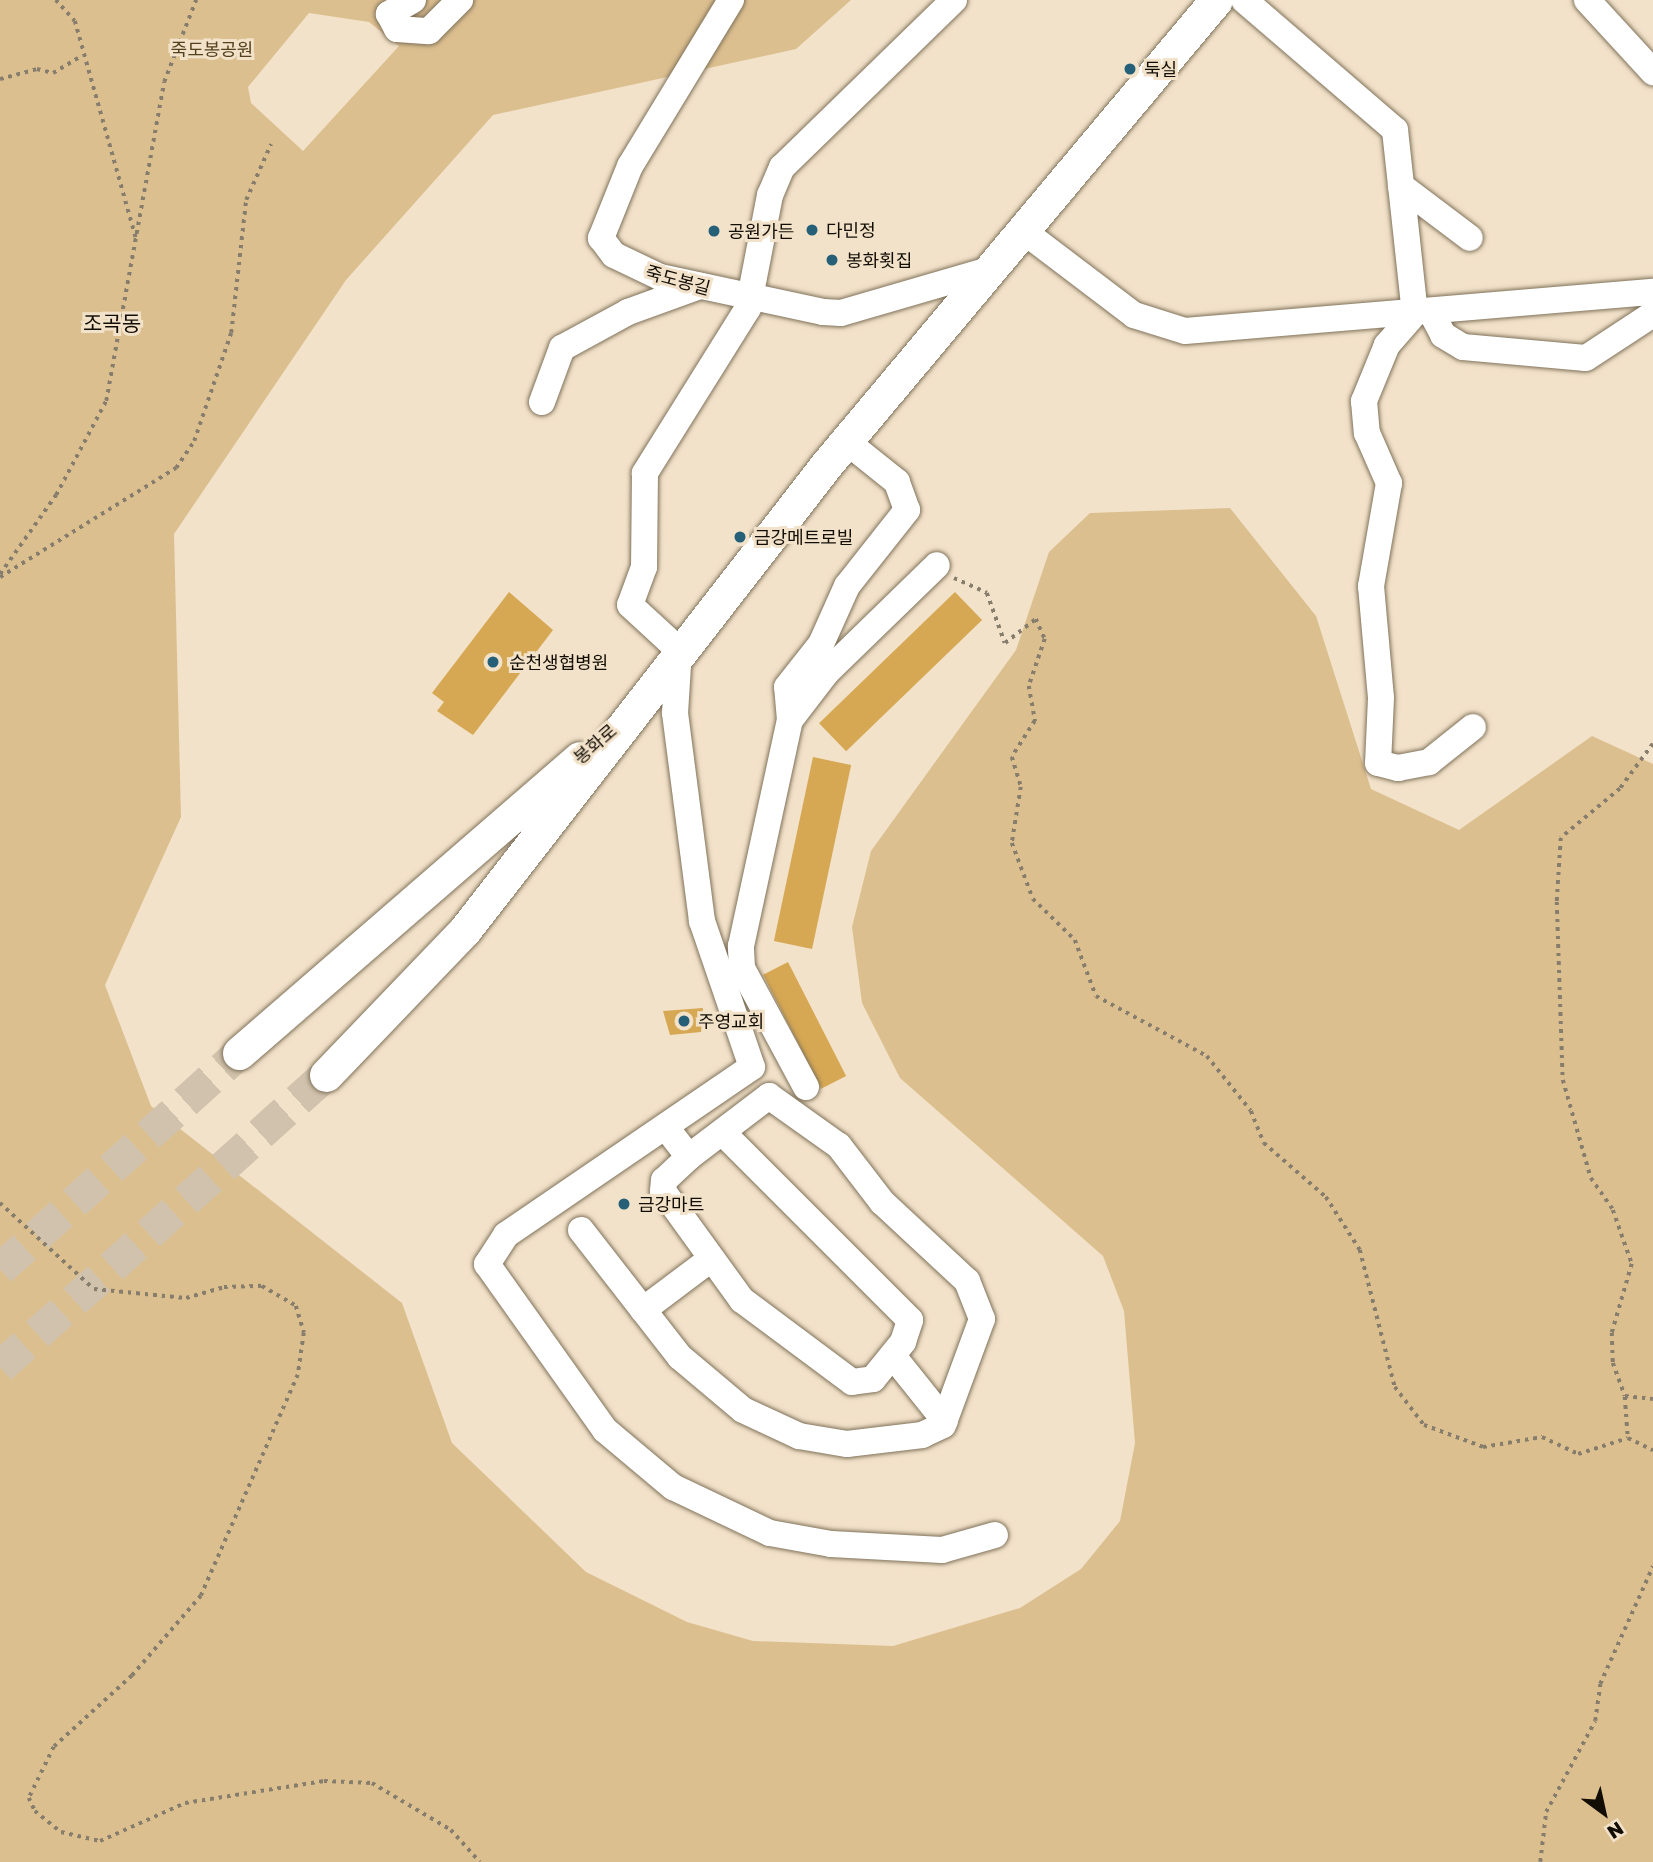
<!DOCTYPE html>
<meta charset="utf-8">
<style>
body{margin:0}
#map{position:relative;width:1653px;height:1862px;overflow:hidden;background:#f2e2c9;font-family:"Golos Text","Noto Sans KR",sans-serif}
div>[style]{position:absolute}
.green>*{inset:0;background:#dcbf8f}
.building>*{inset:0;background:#d6a853;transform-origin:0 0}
.major-tunnel>*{height:33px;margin-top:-16.5px;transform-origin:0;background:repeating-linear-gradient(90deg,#d0c2ac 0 33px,transparent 0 50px)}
.path>*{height:3.5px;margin-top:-1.75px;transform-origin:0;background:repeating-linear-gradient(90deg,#877d6c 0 3.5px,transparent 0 8.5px)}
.roads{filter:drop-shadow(0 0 2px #80725b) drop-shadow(0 0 2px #80725b)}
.minor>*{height:26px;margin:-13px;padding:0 13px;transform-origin:13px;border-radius:13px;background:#fff}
.major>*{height:33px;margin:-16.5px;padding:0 16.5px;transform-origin:16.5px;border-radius:16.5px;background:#fff}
.dots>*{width:19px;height:19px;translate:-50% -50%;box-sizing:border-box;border:4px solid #f2e2c9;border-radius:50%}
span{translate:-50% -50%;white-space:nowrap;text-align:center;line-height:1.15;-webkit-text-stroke:6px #f2e2c9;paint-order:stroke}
.park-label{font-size:18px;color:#55411d}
.poi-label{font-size:18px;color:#120d05}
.left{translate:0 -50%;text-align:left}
.street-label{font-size:18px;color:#120d05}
.quarter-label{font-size:21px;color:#120d05}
.north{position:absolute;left:1569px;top:1778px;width:70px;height:70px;-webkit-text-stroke:5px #f2e2c9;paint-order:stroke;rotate:147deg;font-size:19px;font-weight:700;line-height:28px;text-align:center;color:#120d05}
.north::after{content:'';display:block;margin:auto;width:24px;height:32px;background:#120d05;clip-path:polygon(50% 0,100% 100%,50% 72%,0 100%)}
</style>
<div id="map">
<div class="green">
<i style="clip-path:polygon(evenodd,0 0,851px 0,796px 49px,493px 115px,346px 280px,174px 534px,181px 817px,105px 985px,151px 1106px,402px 1303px,452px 1443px,586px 1572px,687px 1622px,753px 1641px,893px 1646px,1020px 1608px,1081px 1569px,1120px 1521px,1135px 1443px,1124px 1311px,1103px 1256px,900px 1078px,862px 1003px,852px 927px,871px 851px,1016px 650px,1049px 552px,1090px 513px,1230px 508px,1316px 616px,1371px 789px,1459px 830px,1592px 736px,1653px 764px,1653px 1862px,0 1862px,0 0,309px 13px,369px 22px,399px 46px,303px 151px,251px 103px,248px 87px,309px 13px)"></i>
</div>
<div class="building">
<i style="clip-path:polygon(509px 592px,553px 630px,473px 735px,437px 711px,444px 702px,432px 693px)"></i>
<i style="left:955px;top:592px;width:39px;height:189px;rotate:46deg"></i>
<i style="left:813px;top:757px;width:39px;height:188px;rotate:12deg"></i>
<i style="left:788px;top:962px;width:128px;height:28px;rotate:63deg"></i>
<i style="clip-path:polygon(703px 1008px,701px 1032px,670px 1035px,663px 1011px)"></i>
</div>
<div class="major-tunnel">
<i style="left:0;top:1269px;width:322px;rotate:-42.1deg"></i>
<i style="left:0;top:1367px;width:438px;rotate:-41.9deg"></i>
</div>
<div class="path">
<i style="left:56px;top:0;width:28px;rotate:48deg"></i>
<i style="left:75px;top:21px;width:225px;rotate:74.3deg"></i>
<i style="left:0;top:79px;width:38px;rotate:-15deg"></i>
<i style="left:37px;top:69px;width:16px;rotate:14deg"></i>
<i style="left:53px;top:73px;width:33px;rotate:-31deg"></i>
<i style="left:0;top:574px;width:97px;rotate:-54.7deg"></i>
<i style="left:56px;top:495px;width:106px;rotate:-62deg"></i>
<i style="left:106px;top:401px;width:324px;rotate:-79.7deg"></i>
<i style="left:164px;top:82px;width:88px;rotate:-68.7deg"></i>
<i style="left:0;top:577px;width:207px;rotate:-31.8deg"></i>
<i style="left:176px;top:468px;width:32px;rotate:-56deg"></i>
<i style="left:194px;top:441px;width:114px;rotate:-71.1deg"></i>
<i style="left:231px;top:333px;width:134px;rotate:-83.6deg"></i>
<i style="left:246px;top:200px;width:61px;rotate:-65.9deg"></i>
<i style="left:954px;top:578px;width:36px;rotate:24deg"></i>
<i style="left:987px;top:593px;width:53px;rotate:70.2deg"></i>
<i style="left:1005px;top:643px;width:39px;rotate:-38deg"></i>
<i style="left:1036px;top:619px;width:22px;rotate:66deg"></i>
<i style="left:1045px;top:639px;width:50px;rotate:108.8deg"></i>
<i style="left:1029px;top:686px;width:36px;rotate:80deg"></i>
<i style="left:1035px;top:721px;width:43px;rotate:122.6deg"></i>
<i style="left:1012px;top:757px;width:31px;rotate:73deg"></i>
<i style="left:1021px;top:787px;width:57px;rotate:99.1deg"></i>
<i style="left:1012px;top:843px;width:60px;rotate:69.4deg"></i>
<i style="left:1033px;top:899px;width:59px;rotate:44.3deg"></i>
<i style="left:1075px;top:940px;width:60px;rotate:69.4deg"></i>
<i style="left:1096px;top:996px;width:126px;rotate:28.4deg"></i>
<i style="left:1207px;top:1056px;width:70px;rotate:51.3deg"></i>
<i style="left:1251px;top:1111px;width:35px;rotate:68deg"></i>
<i style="left:1264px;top:1143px;width:82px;rotate:41.1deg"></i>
<i style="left:1326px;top:1197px;width:63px;rotate:57.3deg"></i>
<i style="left:1360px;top:1250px;width:141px;rotate:75.7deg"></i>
<i style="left:1395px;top:1387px;width:48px;rotate:52.7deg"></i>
<i style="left:1424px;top:1425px;width:63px;rotate:20.4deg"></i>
<i style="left:1483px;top:1447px;width:60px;rotate:-9.6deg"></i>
<i style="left:1542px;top:1437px;width:40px;rotate:25deg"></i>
<i style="left:1578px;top:1454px;width:52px;rotate:-17.7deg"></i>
<i style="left:1628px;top:1438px;width:28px;rotate:26deg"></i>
<i style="left:1653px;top:744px;width:56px;rotate:126.3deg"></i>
<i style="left:1620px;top:789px;width:77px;rotate:140.3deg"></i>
<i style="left:1561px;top:838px;width:64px;rotate:93.6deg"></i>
<i style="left:1557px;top:902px;width:178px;rotate:88.1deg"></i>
<i style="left:1563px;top:1080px;width:102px;rotate:74.1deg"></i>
<i style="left:1591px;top:1178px;width:39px;rotate:55deg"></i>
<i style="left:1613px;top:1210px;width:57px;rotate:70.6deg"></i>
<i style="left:1632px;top:1264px;width:72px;rotate:106.2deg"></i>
<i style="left:1612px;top:1333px;width:30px;rotate:88deg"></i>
<i style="left:1613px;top:1363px;width:35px;rotate:70deg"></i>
<i style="left:1625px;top:1396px;width:28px;rotate:6deg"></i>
<i style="left:0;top:1203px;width:127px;rotate:42.5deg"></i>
<i style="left:94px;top:1289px;width:92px;rotate:5.6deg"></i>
<i style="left:186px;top:1298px;width:40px;rotate:-16deg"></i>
<i style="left:224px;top:1287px;width:38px;rotate:-2deg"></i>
<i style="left:262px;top:1286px;width:39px;rotate:30deg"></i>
<i style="left:296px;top:1306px;width:28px;rotate:73deg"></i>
<i style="left:304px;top:1333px;width:42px;rotate:98.1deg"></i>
<i style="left:298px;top:1375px;width:241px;rotate:113.7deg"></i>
<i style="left:201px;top:1596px;width:106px;rotate:130.8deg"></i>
<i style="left:132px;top:1676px;width:105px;rotate:137.7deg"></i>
<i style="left:54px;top:1747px;width:57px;rotate:116.1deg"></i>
<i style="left:29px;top:1798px;width:14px;rotate:65deg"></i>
<i style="left:35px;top:1811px;width:33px;rotate:39deg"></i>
<i style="left:61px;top:1832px;width:40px;rotate:13deg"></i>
<i style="left:100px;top:1841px;width:93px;rotate:-24.1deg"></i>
<i style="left:185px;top:1803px;width:141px;rotate:-9deg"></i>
<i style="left:324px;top:1781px;width:48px;rotate:2.4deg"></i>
<i style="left:372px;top:1783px;width:92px;rotate:30.7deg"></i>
<i style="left:451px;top:1830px;width:43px;rotate:47.8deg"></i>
<i style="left:1625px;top:1397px;width:41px;rotate:85.8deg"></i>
<i style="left:1540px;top:1862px;width:50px;rotate:-83.2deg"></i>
<i style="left:1546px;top:1812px;width:103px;rotate:-61.7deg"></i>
<i style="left:1595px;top:1721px;width:37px;rotate:-82deg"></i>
<i style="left:1600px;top:1684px;width:129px;rotate:-65.8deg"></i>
</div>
<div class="roads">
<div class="minor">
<i style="left:413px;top:0;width:28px;rotate:150deg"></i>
<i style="left:389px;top:14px;width:17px;rotate:62deg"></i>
<i style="left:397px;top:29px;width:32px;rotate:4deg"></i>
<i style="left:429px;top:31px;width:44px;rotate:-45deg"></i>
<i style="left:731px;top:0;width:194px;rotate:121.3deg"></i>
<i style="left:630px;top:166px;width:78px;rotate:111.9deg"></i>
<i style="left:601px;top:238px;width:21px;rotate:53deg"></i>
<i style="left:614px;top:255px;width:51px;rotate:25.6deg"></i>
<i style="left:660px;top:277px;width:167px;rotate:12.1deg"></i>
<i style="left:823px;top:312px;width:18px;rotate:3deg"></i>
<i style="left:841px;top:313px;width:154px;rotate:-16.2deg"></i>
<i style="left:954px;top:0;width:240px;rotate:135.8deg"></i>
<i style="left:782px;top:167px;width:30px;rotate:113deg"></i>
<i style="left:770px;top:195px;width:115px;rotate:101deg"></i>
<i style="left:748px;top:308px;width:195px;rotate:122deg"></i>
<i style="left:645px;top:473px;width:94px;rotate:90.6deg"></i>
<i style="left:644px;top:567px;width:40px;rotate:110.2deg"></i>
<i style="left:630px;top:605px;width:67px;rotate:42.6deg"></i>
<i style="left:679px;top:650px;width:63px;rotate:93.6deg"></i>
<i style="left:675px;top:713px;width:210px;rotate:82.6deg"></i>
<i style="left:702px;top:921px;width:154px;rotate:71.1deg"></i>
<i style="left:752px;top:1067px;width:298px;rotate:145.7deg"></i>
<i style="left:506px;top:1235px;width:35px;rotate:123deg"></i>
<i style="left:487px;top:1264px;width:204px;rotate:54.6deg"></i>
<i style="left:605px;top:1430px;width:89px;rotate:40deg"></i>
<i style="left:673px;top:1487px;width:107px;rotate:25.4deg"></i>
<i style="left:770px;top:1533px;width:62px;rotate:10.2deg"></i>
<i style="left:831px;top:1544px;width:111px;rotate:3.1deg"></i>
<i style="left:942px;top:1550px;width:55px;rotate:-15.8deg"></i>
<i style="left:1244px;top:0;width:199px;rotate:40.7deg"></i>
<i style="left:1395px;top:130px;width:184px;rotate:83.8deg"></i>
<i style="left:1415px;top:313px;width:43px;rotate:131.2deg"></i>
<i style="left:1387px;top:345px;width:61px;rotate:112.3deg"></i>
<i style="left:1364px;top:401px;width:32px;rotate:85deg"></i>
<i style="left:1367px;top:433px;width:55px;rotate:66.3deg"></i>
<i style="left:1389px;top:483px;width:105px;rotate:99.9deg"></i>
<i style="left:1371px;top:586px;width:112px;rotate:84.9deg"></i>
<i style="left:1381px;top:698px;width:65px;rotate:92.6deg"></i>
<i style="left:1378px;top:763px;width:21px;rotate:14deg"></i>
<i style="left:1398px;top:768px;width:32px;rotate:-11deg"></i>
<i style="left:1429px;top:762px;width:56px;rotate:-38.5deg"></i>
<i style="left:1587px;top:0;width:98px;rotate:47.5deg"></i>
<i style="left:1401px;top:186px;width:86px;rotate:37deg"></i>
<i style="left:1022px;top:230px;width:141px;rotate:37.2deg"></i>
<i style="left:1134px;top:315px;width:53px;rotate:17.4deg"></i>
<i style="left:1185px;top:331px;width:470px;rotate:-4.8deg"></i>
<i style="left:1431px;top:312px;width:26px;rotate:62deg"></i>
<i style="left:1443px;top:335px;width:23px;rotate:31deg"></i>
<i style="left:1463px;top:347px;width:123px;rotate:5.1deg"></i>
<i style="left:1586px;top:358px;width:80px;rotate:-33.3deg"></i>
<i style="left:542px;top:402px;width:58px;rotate:-69.7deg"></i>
<i style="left:562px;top:348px;width:75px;rotate:-28.6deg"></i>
<i style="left:628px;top:312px;width:77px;rotate:-19.9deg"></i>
<i style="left:790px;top:720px;width:61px;rotate:-52.4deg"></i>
<i style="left:827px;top:672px;width:153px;rotate:-44.2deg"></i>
<i style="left:806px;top:1087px;width:135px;rotate:-118.3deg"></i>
<i style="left:742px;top:968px;width:22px;rotate:-93deg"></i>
<i style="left:741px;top:946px;width:231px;rotate:-77.8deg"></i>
<i style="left:790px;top:720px;width:33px;rotate:-95deg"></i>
<i style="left:787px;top:687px;width:55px;rotate:-51.7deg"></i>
<i style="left:821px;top:644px;width:64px;rotate:-65.9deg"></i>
<i style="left:847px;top:586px;width:97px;rotate:-51.7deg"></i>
<i style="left:907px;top:510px;width:30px;rotate:-110deg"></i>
<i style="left:897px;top:482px;width:65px;rotate:-141.2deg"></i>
<i style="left:689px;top:1157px;width:34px;rotate:137deg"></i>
<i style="left:664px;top:1180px;width:11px;rotate:95deg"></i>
<i style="left:663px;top:1191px;width:135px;rotate:54.1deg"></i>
<i style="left:742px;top:1300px;width:137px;rotate:36.7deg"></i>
<i style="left:852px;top:1382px;width:21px;rotate:-8deg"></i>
<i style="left:873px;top:1379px;width:48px;rotate:-51deg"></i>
<i style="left:903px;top:1342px;width:23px;rotate:-72deg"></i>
<i style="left:910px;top:1320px;width:263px;rotate:-135deg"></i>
<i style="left:581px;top:1230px;width:161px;rotate:52.1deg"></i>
<i style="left:680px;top:1357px;width:82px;rotate:40.1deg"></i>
<i style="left:743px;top:1410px;width:62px;rotate:24.9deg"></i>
<i style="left:799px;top:1436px;width:49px;rotate:9.5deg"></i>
<i style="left:847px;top:1444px;width:76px;rotate:-6.8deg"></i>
<i style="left:922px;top:1435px;width:23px;rotate:-25deg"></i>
<i style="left:943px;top:1425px;width:113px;rotate:-69.8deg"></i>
<i style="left:982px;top:1319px;width:41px;rotate:-111.5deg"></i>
<i style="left:967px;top:1281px;width:116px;rotate:-137.1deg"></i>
<i style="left:882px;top:1202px;width:71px;rotate:-127.5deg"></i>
<i style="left:839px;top:1146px;width:86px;rotate:-144.5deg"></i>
<i style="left:769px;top:1096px;width:101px;rotate:142.7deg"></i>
<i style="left:689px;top:1157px;width:37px;rotate:-128deg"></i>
<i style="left:643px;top:1310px;width:85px;rotate:-36.9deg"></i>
<i style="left:893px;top:1356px;width:83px;rotate:51.3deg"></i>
</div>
<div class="major">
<i style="left:239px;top:1053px;width:450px;rotate:-40.9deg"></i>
<i style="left:326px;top:1075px;width:201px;rotate:-46.2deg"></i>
<i style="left:465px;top:930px;width:590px;rotate:-52.16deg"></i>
<i style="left:827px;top:464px;width:605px;rotate:-50.02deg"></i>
</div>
</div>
<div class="dots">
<i style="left:1130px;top:69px;background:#265f78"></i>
<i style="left:812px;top:230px;background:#265f78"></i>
<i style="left:714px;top:231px;background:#265f78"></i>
<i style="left:832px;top:260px;background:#265f78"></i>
<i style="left:740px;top:537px;background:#265f78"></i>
<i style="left:493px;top:662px;background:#265f78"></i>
<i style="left:684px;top:1021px;background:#265f78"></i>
<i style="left:624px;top:1204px;background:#265f78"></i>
</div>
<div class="park-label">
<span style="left:212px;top:49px">죽도봉공원</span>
</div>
<div class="poi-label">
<span class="left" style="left:1144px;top:69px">둑실</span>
<span class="left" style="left:826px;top:230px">다민정</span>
<span class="left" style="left:728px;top:231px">공원가든</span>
<span class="left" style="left:846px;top:260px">봉화횟집</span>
<span class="left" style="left:754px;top:537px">금강메트로빌</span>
<span class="left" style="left:509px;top:662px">순천생협병원</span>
<span class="left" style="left:698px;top:1021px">주영교회</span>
<span class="left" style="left:638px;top:1204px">금강마트</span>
</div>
<div class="street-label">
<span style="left:678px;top:280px;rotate:15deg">죽도봉길</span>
<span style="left:595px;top:744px;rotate:-41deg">봉화로</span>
</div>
<div class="quarter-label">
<span style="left:112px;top:323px">조곡동</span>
</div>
<div class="north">N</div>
</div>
